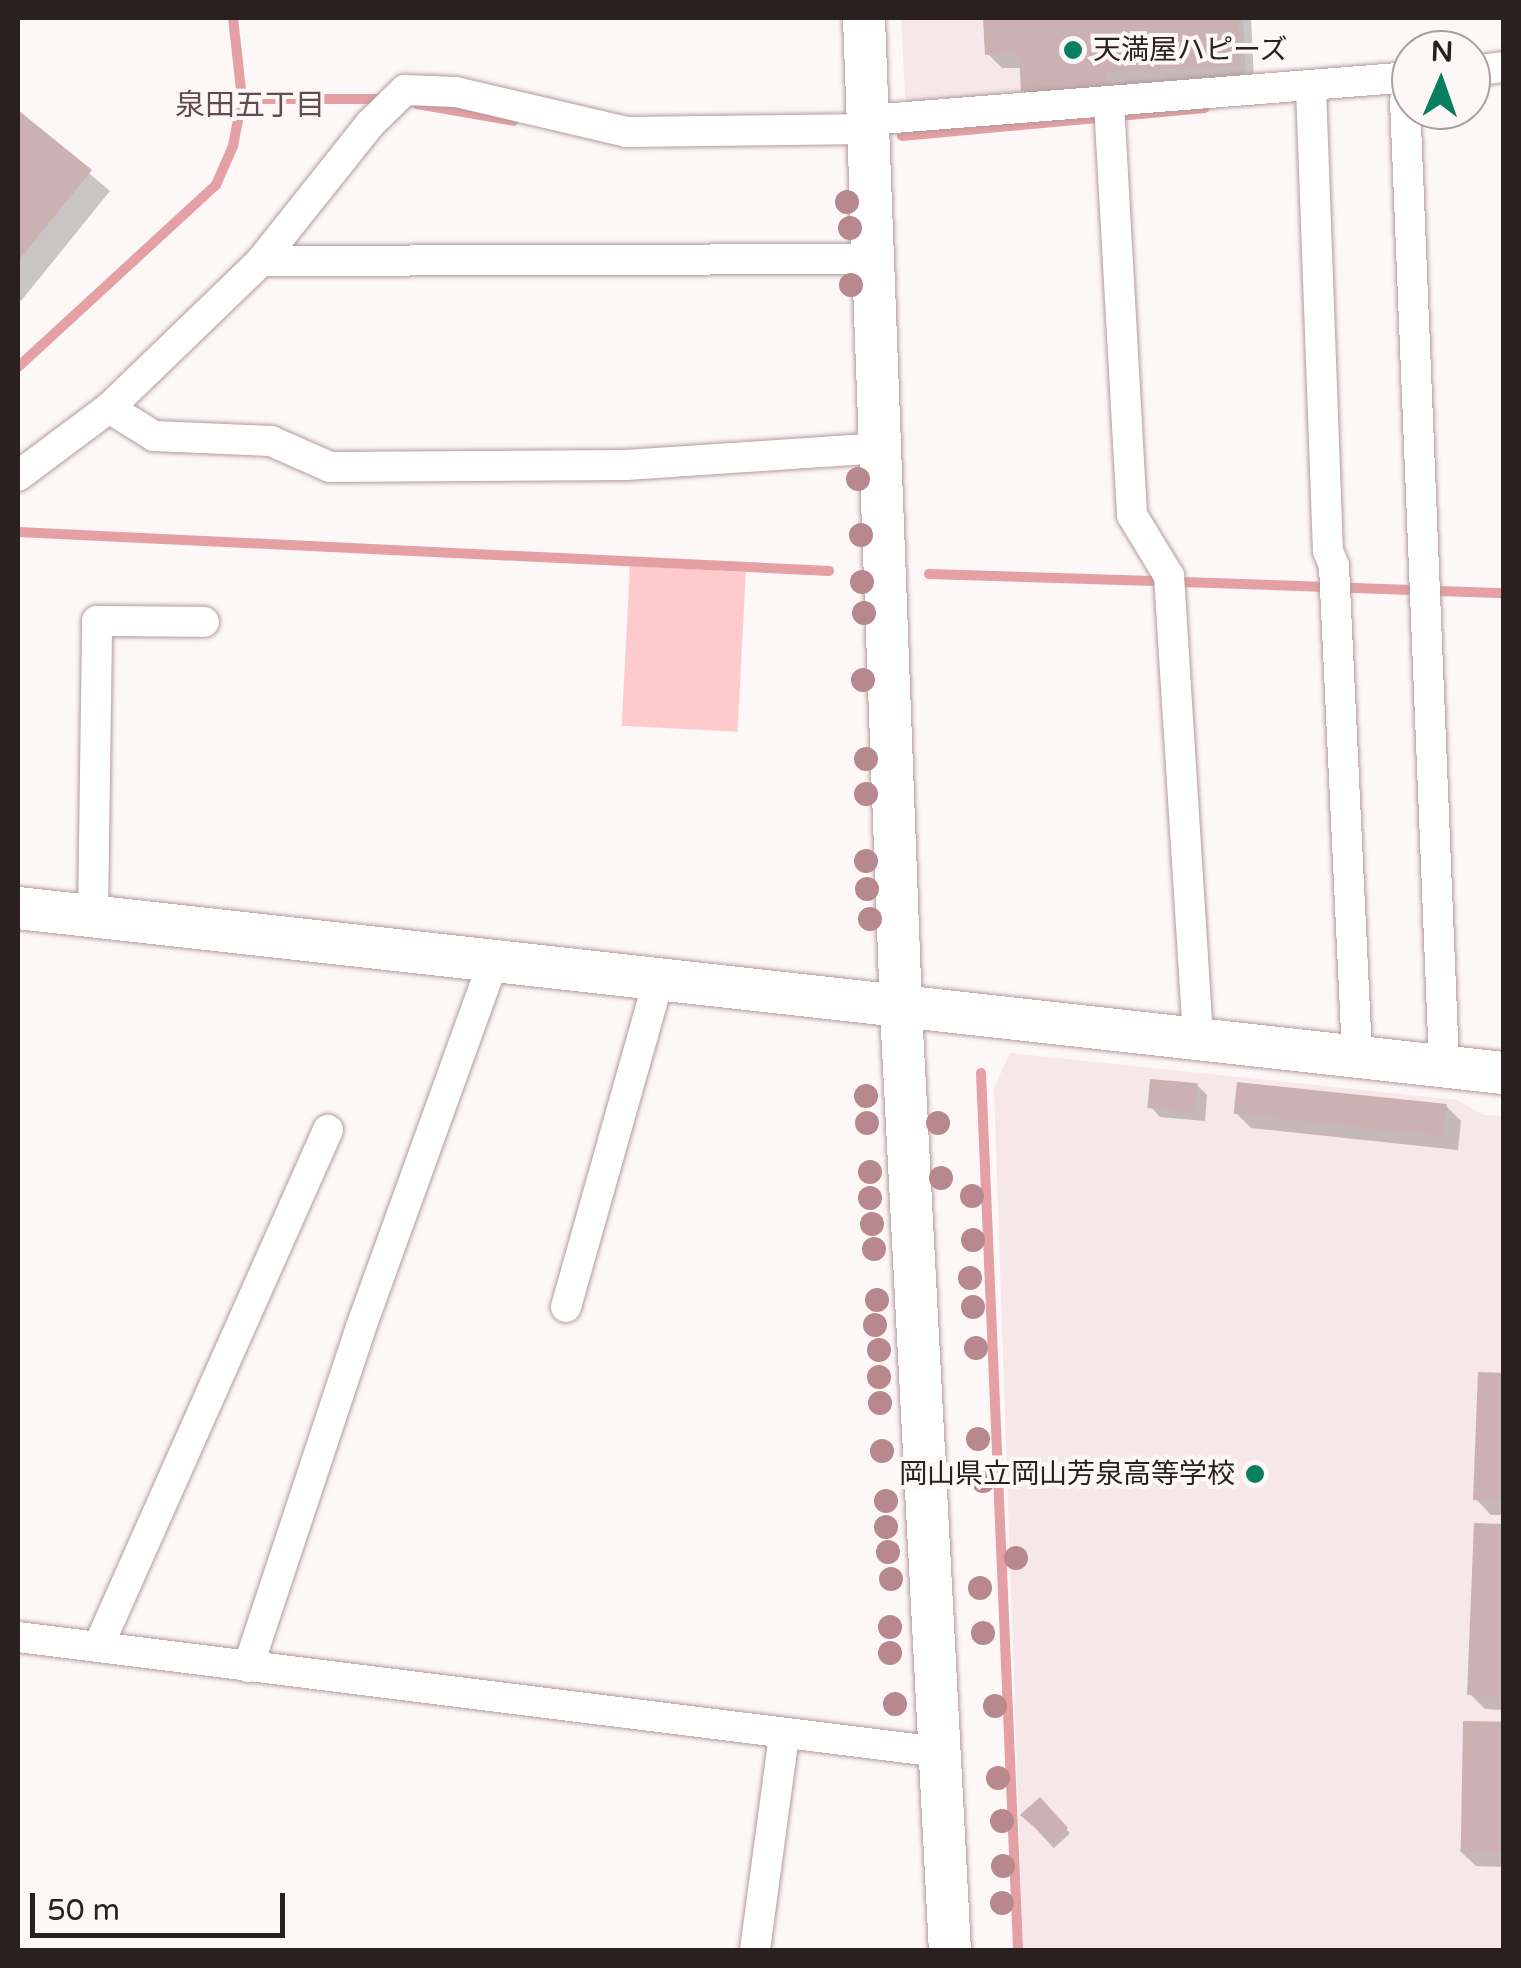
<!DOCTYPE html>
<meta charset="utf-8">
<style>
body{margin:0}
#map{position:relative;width:1521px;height:1968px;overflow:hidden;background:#fdf7f7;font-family:"Varela Round","Noto Sans JP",sans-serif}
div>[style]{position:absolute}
.built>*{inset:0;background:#f6e7e8}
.green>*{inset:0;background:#ffcacc;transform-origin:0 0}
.shadow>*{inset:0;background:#0003;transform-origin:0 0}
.stream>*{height:10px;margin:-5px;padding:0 5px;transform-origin:5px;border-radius:5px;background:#e4a0a3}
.building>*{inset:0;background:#ccb1b2;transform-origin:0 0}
.roads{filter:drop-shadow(0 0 2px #b49a9b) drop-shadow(0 0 2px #b49a9b)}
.street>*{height:30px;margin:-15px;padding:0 15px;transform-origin:15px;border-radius:15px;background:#fff}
.secondary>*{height:42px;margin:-21px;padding:0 21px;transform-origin:21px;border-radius:21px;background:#fff}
.trees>*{width:24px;height:24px;margin:-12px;border-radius:50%;background:#b7888d}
.dots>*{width:28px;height:28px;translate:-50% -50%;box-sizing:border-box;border:5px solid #fdf7f7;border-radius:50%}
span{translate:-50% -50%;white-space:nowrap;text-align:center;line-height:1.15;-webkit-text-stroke:8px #fdf7f7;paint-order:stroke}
.poi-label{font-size:28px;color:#2a2020}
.left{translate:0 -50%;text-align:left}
.right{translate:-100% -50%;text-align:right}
.neighbourhood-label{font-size:30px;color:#634c4d}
.frame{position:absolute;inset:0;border:20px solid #2a2020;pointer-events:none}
.north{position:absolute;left:1391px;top:30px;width:100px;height:100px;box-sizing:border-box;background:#fdf7f7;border:2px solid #a9a1a1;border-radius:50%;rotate:2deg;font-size:28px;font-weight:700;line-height:40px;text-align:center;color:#2a2020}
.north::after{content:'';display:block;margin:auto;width:35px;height:45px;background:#087f5e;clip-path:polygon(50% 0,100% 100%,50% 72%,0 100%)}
.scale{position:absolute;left:30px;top:1893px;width:255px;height:45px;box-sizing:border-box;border:5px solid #2a2020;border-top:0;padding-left:12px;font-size:30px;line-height:35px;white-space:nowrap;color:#2a2020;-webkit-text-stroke:8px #fdf7f7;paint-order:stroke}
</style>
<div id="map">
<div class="built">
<i style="clip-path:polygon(901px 18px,1243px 18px,1246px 82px,906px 110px)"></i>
<i style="clip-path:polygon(1010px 1053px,1457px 1100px,1483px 1115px,1503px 1116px,1503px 1950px,1023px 1950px,994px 1088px)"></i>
</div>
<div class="green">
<i style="left:630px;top:566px;width:116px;height:160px;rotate:3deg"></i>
</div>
<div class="shadow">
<i style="clip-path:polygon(985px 18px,1251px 18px,1254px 80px,1038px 105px,1023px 90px,1022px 68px,1002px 68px,987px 53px)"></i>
<i style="clip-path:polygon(18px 113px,110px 191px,21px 301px,18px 298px)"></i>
<i style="clip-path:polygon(1197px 1085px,1207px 1095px,1205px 1121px,1160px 1117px,1151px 1107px)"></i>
<i style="clip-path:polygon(1446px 1106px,1461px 1121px,1458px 1150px,1251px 1128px,1236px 1113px)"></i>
<i style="clip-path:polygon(1504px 1376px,1504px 1515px,1491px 1515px,1476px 1499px)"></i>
<i style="clip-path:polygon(1504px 1527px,1504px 1710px,1485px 1709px,1470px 1694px)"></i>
<i style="clip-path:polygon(1504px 1725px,1504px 1867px,1476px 1866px,1460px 1851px)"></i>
<i style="left:1040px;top:1801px;width:44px;height:22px;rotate:47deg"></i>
</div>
<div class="stream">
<i style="left:242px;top:99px;width:143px"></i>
<i style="left:417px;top:104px;width:98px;rotate:9.9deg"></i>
<i style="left:902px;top:136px;width:304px;rotate:-5.3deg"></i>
<i style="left:18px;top:367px;width:269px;rotate:-42.6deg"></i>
<i style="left:216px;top:185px;width:43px;rotate:-66.4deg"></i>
<i style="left:233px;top:146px;width:48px;rotate:-79.2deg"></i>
<i style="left:242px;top:99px;width:81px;rotate:-96.3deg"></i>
<i style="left:18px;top:532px;width:812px;rotate:2.75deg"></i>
<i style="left:929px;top:574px;width:224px;rotate:1.8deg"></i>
<i style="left:1183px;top:582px;width:321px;rotate:2deg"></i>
<i style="left:981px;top:1073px;width:878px;rotate:87.58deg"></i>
</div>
<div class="building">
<i style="clip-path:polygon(983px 18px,1238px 18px,1240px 66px,1106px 72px,1107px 88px,1021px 91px,1019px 53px,985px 55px)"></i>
<i style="clip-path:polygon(18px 110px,92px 170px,18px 261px)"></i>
<i style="left:1150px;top:1079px;width:48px;height:29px;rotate:5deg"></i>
<i style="left:1237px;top:1082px;width:211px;height:32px;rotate:6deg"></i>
<i style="clip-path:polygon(1478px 1372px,1504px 1373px,1504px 1502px,1473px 1500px)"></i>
<i style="clip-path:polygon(1474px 1523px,1504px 1524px,1504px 1696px,1467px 1695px)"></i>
<i style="left:1463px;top:1721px;width:41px;height:131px;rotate:1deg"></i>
<i style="clip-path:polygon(1040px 1797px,1068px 1828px,1053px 1843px,1020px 1815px)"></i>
</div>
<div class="roads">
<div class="street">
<i style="left:1471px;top:71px;width:33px;rotate:-7deg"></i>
<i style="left:1311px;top:88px;width:463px;rotate:87.9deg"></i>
<i style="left:1328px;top:551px;width:16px;rotate:68deg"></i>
<i style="left:1334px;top:566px;width:491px;rotate:87.3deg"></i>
<i style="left:1405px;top:100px;width:964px;rotate:87.68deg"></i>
<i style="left:1109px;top:103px;width:413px;rotate:86.8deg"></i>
<i style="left:1132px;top:515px;width:71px;rotate:58.8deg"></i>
<i style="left:1169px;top:576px;width:463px;rotate:86.4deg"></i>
<i style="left:869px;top:120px;width:544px;rotate:-4.54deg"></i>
<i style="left:261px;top:261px;width:613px;rotate:-0.19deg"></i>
<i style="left:109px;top:408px;width:53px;rotate:31.9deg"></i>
<i style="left:154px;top:436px;width:117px;rotate:2.4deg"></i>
<i style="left:271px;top:441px;width:64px;rotate:23.8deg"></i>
<i style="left:330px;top:467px;width:296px;rotate:-0.4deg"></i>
<i style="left:626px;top:465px;width:256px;rotate:-3.8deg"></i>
<i style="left:18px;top:476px;width:114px;rotate:-36.8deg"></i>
<i style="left:109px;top:408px;width:211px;rotate:-44deg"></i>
<i style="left:261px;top:261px;width:175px;rotate:-51.5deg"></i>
<i style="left:370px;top:124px;width:49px;rotate:-44.2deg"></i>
<i style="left:405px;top:90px;width:51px;rotate:2.2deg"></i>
<i style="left:456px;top:92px;width:175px;rotate:13.2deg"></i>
<i style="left:626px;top:132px;width:244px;rotate:-0.7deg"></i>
<i style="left:93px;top:917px;width:296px;rotate:-89.2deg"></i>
<i style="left:97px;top:621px;width:107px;rotate:0.5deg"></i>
<i style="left:566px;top:1307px;width:338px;rotate:-74.2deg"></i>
<i style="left:18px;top:1637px;width:928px;rotate:7.12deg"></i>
<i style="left:98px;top:1647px;width:566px;rotate:-66.02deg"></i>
<i style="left:248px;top:1667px;width:358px;rotate:-71.6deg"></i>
<i style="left:361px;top:1327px;width:387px;rotate:-70.1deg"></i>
<i style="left:755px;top:1950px;width:216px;rotate:-82.3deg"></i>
</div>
<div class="secondary">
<i style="left:864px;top:18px;width:993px;rotate:87.86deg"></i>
<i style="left:901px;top:1010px;width:941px;rotate:87.02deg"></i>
<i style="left:18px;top:908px;width:1495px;rotate:6.34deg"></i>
</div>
</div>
<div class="trees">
<i style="left:847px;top:202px"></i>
<i style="left:850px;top:228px"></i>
<i style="left:851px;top:285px"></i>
<i style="left:858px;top:479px"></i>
<i style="left:861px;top:535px"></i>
<i style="left:862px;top:582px"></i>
<i style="left:864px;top:613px"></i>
<i style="left:863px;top:680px"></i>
<i style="left:866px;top:759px"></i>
<i style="left:866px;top:794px"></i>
<i style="left:866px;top:861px"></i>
<i style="left:867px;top:889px"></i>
<i style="left:870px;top:919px"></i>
<i style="left:866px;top:1096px"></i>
<i style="left:867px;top:1123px"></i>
<i style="left:938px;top:1123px"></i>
<i style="left:870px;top:1172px"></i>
<i style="left:941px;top:1178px"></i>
<i style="left:972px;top:1196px"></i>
<i style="left:870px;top:1198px"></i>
<i style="left:872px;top:1224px"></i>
<i style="left:973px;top:1240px"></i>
<i style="left:874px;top:1249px"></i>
<i style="left:970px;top:1278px"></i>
<i style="left:877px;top:1300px"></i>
<i style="left:973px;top:1307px"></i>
<i style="left:875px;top:1325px"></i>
<i style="left:976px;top:1348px"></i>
<i style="left:879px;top:1350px"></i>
<i style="left:879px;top:1377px"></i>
<i style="left:880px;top:1403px"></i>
<i style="left:978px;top:1439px"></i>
<i style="left:882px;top:1451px"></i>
<i style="left:983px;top:1481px"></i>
<i style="left:886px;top:1501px"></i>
<i style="left:886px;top:1527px"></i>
<i style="left:888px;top:1552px"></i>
<i style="left:1016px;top:1558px"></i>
<i style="left:891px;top:1579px"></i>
<i style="left:980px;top:1588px"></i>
<i style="left:890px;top:1627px"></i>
<i style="left:983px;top:1633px"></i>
<i style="left:890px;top:1653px"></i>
<i style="left:895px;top:1704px"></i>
<i style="left:995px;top:1706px"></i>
<i style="left:998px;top:1778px"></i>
<i style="left:1002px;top:1821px"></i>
<i style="left:1003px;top:1866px"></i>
<i style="left:1002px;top:1903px"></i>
</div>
<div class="dots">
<i style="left:1073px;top:50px;background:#087f5e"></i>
<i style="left:1255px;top:1474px;background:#087f5e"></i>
</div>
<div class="poi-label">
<span class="left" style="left:1093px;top:50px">天満屋ハピーズ</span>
<span class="right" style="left:1235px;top:1474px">岡山県立岡山芳泉高等学校</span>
</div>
<div class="neighbourhood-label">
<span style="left:250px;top:106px">泉田五丁目</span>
</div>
<div class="frame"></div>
<div class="north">N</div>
<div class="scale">50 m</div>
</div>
